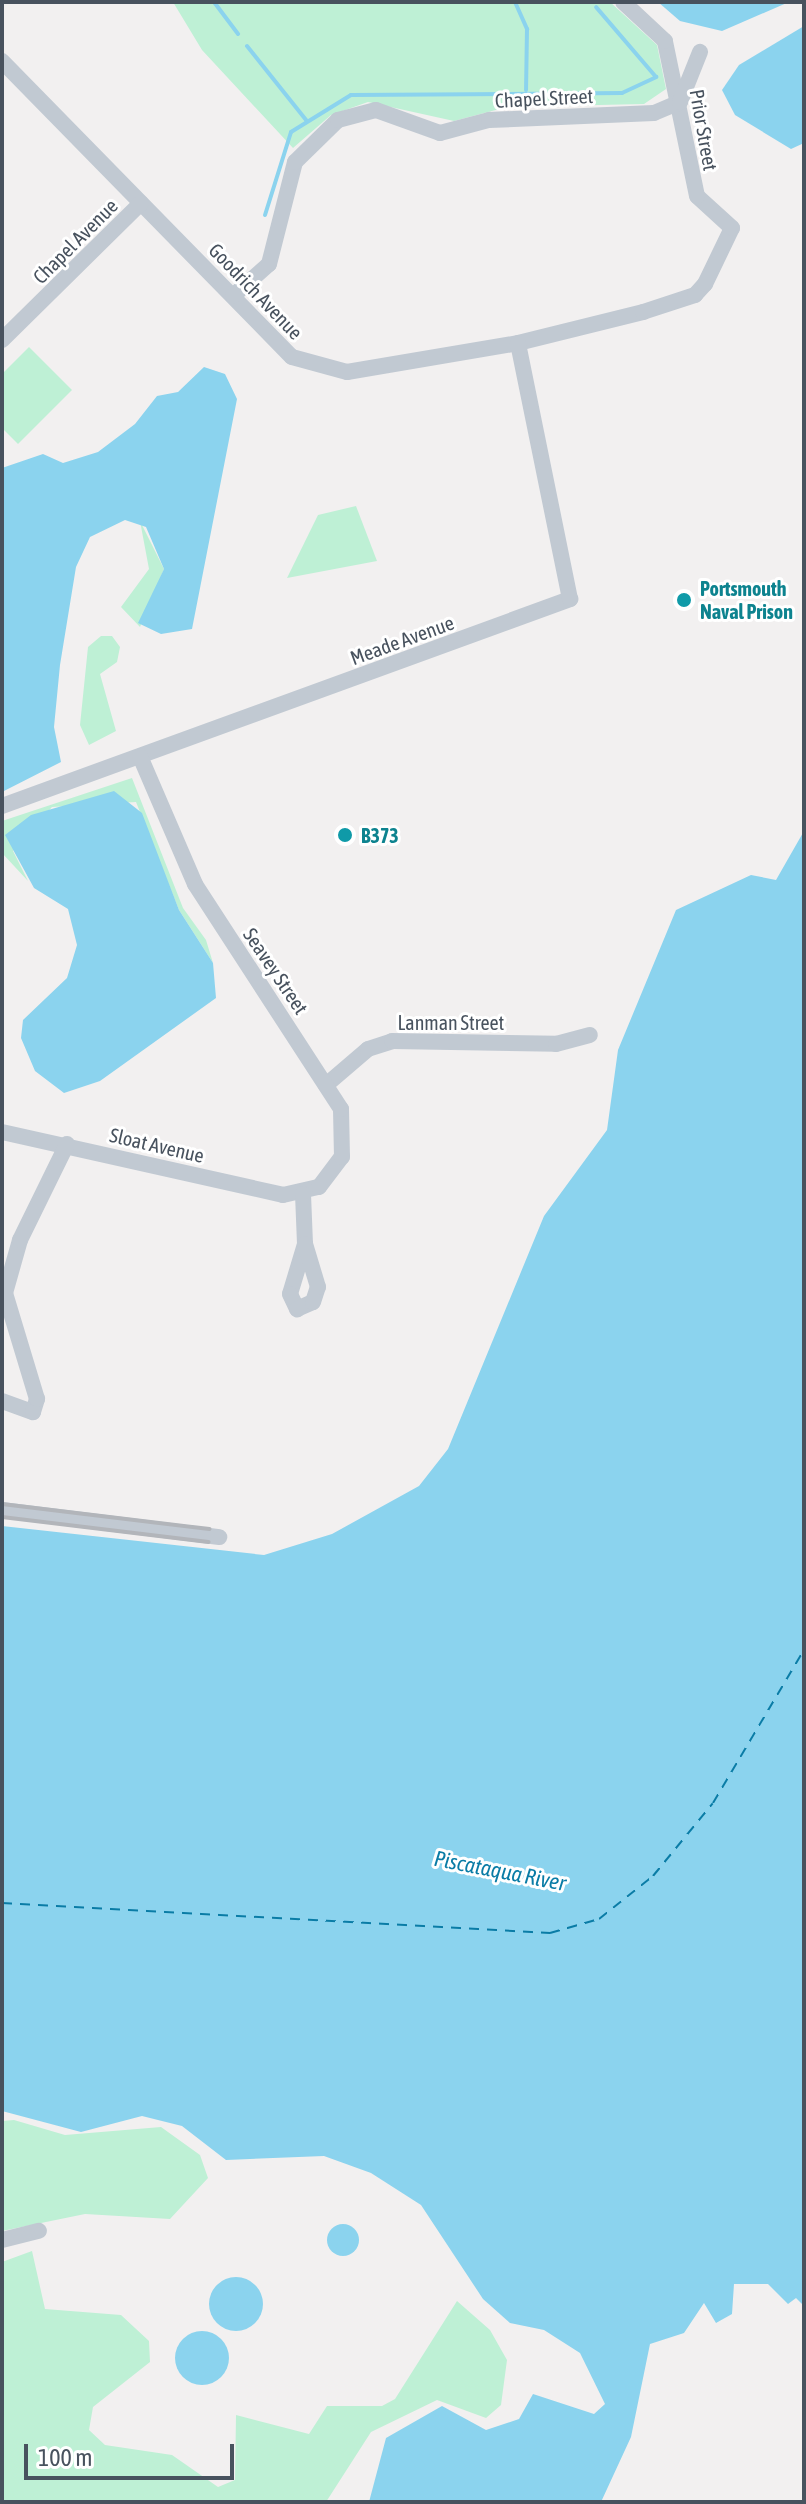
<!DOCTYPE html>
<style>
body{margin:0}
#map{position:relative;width:806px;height:2504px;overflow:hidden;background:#f2f0f0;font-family:"Asap Condensed",sans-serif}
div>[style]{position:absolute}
.green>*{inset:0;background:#bef0d5}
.water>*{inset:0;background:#8bd3ee}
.round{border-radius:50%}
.stream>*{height:4px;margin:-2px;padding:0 2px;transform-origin:2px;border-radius:2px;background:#8bd3ee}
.ferry>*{height:2px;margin-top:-1px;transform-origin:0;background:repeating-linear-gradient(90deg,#0a7ca6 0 10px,transparent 0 18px)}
.minor>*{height:16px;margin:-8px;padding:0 8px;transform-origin:8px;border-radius:8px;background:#c1c9d2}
.rail>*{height:4px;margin:-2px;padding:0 2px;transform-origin:2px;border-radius:2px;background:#b2b5ba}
.dots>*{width:22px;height:22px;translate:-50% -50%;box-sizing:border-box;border:4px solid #fff;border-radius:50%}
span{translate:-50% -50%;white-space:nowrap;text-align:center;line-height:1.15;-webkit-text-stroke:6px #fff;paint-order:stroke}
.street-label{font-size:20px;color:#48525e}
.culture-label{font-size:20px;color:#0d838f;font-weight:700}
.left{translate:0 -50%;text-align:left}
.water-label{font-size:22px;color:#0a7ca6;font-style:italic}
.frame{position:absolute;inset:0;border:4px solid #48525e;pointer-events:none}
.scale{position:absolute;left:24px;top:2444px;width:210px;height:36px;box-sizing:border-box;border:4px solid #48525e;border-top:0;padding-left:10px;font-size:24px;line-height:28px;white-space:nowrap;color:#48525e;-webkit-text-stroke:6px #fff;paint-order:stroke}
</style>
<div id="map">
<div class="green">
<i style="clip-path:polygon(173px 2px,610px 2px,657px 45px,666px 89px,644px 104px,507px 107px,454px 121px,368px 102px,331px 115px,293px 148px,202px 50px)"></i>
<i style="clip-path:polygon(29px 347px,72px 390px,18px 444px,2px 428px,2px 374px)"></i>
<i style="clip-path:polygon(356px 506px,377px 561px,287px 578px,318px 515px)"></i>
<i style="clip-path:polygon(140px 521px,164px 569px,140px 627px,121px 607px,149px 569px)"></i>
<i style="clip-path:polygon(101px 636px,112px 636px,120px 647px,117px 662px,100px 674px,116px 731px,89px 745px,80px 725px,88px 647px)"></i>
<i style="clip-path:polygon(132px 778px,183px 908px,206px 940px,213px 963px,179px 910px,136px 802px,52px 807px,13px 851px,28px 881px,2px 853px,2px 821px)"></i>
<i style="clip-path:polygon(14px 2120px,65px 2135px,161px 2127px,200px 2155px,208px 2178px,170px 2219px,85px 2214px,2px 2231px,2px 2121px)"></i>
<i style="clip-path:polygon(32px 2251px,45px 2309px,121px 2315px,149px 2341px,150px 2362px,93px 2407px,89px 2430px,105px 2445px,172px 2455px,218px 2487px,235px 2480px,236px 2415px,309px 2434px,327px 2406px,382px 2406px,395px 2399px,457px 2301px,490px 2330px,507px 2360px,501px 2405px,486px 2418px,437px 2400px,371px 2432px,326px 2502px,2px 2502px,2px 2262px)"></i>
</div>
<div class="water">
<i style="clip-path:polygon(658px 2px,789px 2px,722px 31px,680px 21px)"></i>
<i style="clip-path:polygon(804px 26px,804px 143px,791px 149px,735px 115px,722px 90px,739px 65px)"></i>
<i style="clip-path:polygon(204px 367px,225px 374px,237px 399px,192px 629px,161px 634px,138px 623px,164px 569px,146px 527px,125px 520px,90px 537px,76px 567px,60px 665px,54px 727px,61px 762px,2px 792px,2px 468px,43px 454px,63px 463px,98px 452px,135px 424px,157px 396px,178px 392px)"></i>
<i style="clip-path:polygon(114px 791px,142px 813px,179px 910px,213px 963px,216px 998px,100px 1081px,64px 1093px,35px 1071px,21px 1038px,23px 1020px,67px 978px,77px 945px,68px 909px,34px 888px,5px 835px,31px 815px)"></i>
<i style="clip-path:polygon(804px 831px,804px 2306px,796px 2298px,788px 2304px,768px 2284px,734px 2284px,732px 2314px,716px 2323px,704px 2303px,684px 2333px,650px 2344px,631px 2437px,601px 2502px,369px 2502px,386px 2438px,442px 2406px,486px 2430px,519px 2419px,533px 2394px,594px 2414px,605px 2404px,580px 2353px,544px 2330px,510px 2323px,483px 2299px,421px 2205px,371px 2173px,324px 2156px,226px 2160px,182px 2126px,142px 2116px,81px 2132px,2px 2111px,2px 1526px,264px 1555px,332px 1534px,419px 1486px,448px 1449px,544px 1216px,607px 1130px,618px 1050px,676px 910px,751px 875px,776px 880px)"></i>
<i class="round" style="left:327px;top:2224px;width:32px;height:32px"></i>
<i class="round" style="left:209px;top:2277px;width:54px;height:54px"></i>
<i class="round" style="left:175px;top:2331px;width:54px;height:54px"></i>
</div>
<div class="stream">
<i style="left:214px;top:2px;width:40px;rotate:53deg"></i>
<i style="left:515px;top:2px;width:30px;rotate:66deg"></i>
<i style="left:527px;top:29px;width:61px;rotate:90.9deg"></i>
<i style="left:247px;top:46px;width:95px;rotate:51.4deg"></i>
<i style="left:265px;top:215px;width:87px;rotate:-72.6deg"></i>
<i style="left:291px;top:132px;width:70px;rotate:-31.7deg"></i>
<i style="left:351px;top:95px;width:271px;rotate:-0.4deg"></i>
<i style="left:622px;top:93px;width:38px;rotate:-25deg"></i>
<i style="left:656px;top:77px;width:92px;rotate:-130.6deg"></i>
</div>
<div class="ferry">
<i style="left:2px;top:1903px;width:549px;rotate:3.13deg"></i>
<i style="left:550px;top:1933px;width:51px;rotate:-15.9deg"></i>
<i style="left:599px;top:1919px;width:69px;rotate:-38.5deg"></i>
<i style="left:653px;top:1876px;width:94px;rotate:-50.6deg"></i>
<i style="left:713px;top:1803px;width:178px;rotate:-59.3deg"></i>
</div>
<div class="minor">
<i style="left:2px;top:61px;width:414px;rotate:45.6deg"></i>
<i style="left:292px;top:357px;width:57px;rotate:15.3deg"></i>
<i style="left:347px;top:372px;width:173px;rotate:-9.6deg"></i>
<i style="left:518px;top:343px;width:129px;rotate:-13.9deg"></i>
<i style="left:643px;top:312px;width:55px;rotate:-18.1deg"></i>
<i style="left:695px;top:295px;width:15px;rotate:-48deg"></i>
<i style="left:705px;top:284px;width:62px;rotate:-64.3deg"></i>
<i style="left:732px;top:228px;width:47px;rotate:-137.6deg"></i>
<i style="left:697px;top:196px;width:158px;rotate:-101.7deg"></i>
<i style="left:665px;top:41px;width:57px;rotate:-137.1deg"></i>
<i style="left:233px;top:296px;width:48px;rotate:-41.6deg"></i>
<i style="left:269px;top:264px;width:105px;rotate:-75.7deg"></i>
<i style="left:295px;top:162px;width:60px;rotate:-44.3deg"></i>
<i style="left:338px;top:120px;width:39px;rotate:-15deg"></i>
<i style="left:376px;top:110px;width:68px;rotate:19.8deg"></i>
<i style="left:440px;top:133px;width:51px;rotate:-14.9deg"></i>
<i style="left:489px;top:120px;width:165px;rotate:-2.4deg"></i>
<i style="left:654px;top:113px;width:28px;rotate:-23deg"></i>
<i style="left:680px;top:102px;width:54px;rotate:-68.2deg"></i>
<i style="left:2px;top:340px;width:195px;rotate:-44.6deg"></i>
<i style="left:2px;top:806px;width:605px;rotate:-20.02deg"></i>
<i style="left:570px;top:599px;width:261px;rotate:-101.5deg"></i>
<i style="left:326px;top:1085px;width:55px;rotate:-40.6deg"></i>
<i style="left:368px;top:1049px;width:25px;rotate:-18deg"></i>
<i style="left:392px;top:1041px;width:164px;rotate:1deg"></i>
<i style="left:556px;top:1044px;width:35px;rotate:-15deg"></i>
<i style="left:2px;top:1132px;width:288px;rotate:12.6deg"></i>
<i style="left:283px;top:1195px;width:37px;rotate:-13deg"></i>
<i style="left:319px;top:1187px;width:38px;rotate:-53deg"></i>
<i style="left:342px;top:1157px;width:48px;rotate:-91.2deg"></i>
<i style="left:341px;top:1109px;width:268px;rotate:-123deg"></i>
<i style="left:195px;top:884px;width:139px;rotate:-113.3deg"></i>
<i style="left:303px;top:1194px;width:50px;rotate:87.7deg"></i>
<i style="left:305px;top:1244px;width:52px;rotate:106.7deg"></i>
<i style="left:290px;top:1294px;width:17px;rotate:65deg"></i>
<i style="left:297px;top:1309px;width:17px;rotate:-24deg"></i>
<i style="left:313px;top:1302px;width:16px;rotate:-72deg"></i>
<i style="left:318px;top:1287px;width:45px;rotate:-106.8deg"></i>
<i style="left:2px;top:1401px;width:33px;rotate:20deg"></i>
<i style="left:33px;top:1412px;width:14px;rotate:-73deg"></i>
<i style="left:37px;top:1399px;width:111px;rotate:-106.8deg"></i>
<i style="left:5px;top:1293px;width:55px;rotate:-74.2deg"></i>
<i style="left:20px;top:1240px;width:107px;rotate:-63.9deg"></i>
<i style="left:2px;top:1510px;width:219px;rotate:7.1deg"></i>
<i style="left:2px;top:2240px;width:38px;rotate:-14deg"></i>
</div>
<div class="rail">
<i style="left:2px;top:1504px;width:209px;rotate:6.9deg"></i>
<i style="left:2px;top:1517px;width:208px;rotate:6.9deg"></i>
</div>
<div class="dots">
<i style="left:684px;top:600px;background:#0f9aa8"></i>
<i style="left:345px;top:835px;background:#0f9aa8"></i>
</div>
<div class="street-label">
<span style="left:544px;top:98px;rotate:-3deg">Chapel Street</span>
<span style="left:704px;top:130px;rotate:80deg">Prior Street</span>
<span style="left:75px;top:241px;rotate:-45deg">Chapel Avenue</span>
<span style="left:256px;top:291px;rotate:46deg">Goodrich Avenue</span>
<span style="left:402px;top:640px;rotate:-20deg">Meade Avenue</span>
<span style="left:276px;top:971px;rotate:56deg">Seavey Street</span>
<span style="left:451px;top:1022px">Lanman Street</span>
<span style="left:157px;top:1145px;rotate:13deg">Sloat Avenue</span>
</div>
<div class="culture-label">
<span class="left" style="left:700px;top:600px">Portsmouth<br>Naval Prison</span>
<span class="left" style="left:361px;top:835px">B373</span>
</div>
<div class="water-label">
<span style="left:500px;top:1871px;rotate:11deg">Piscataqua River</span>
</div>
<div class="frame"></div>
<div class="scale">100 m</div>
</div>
